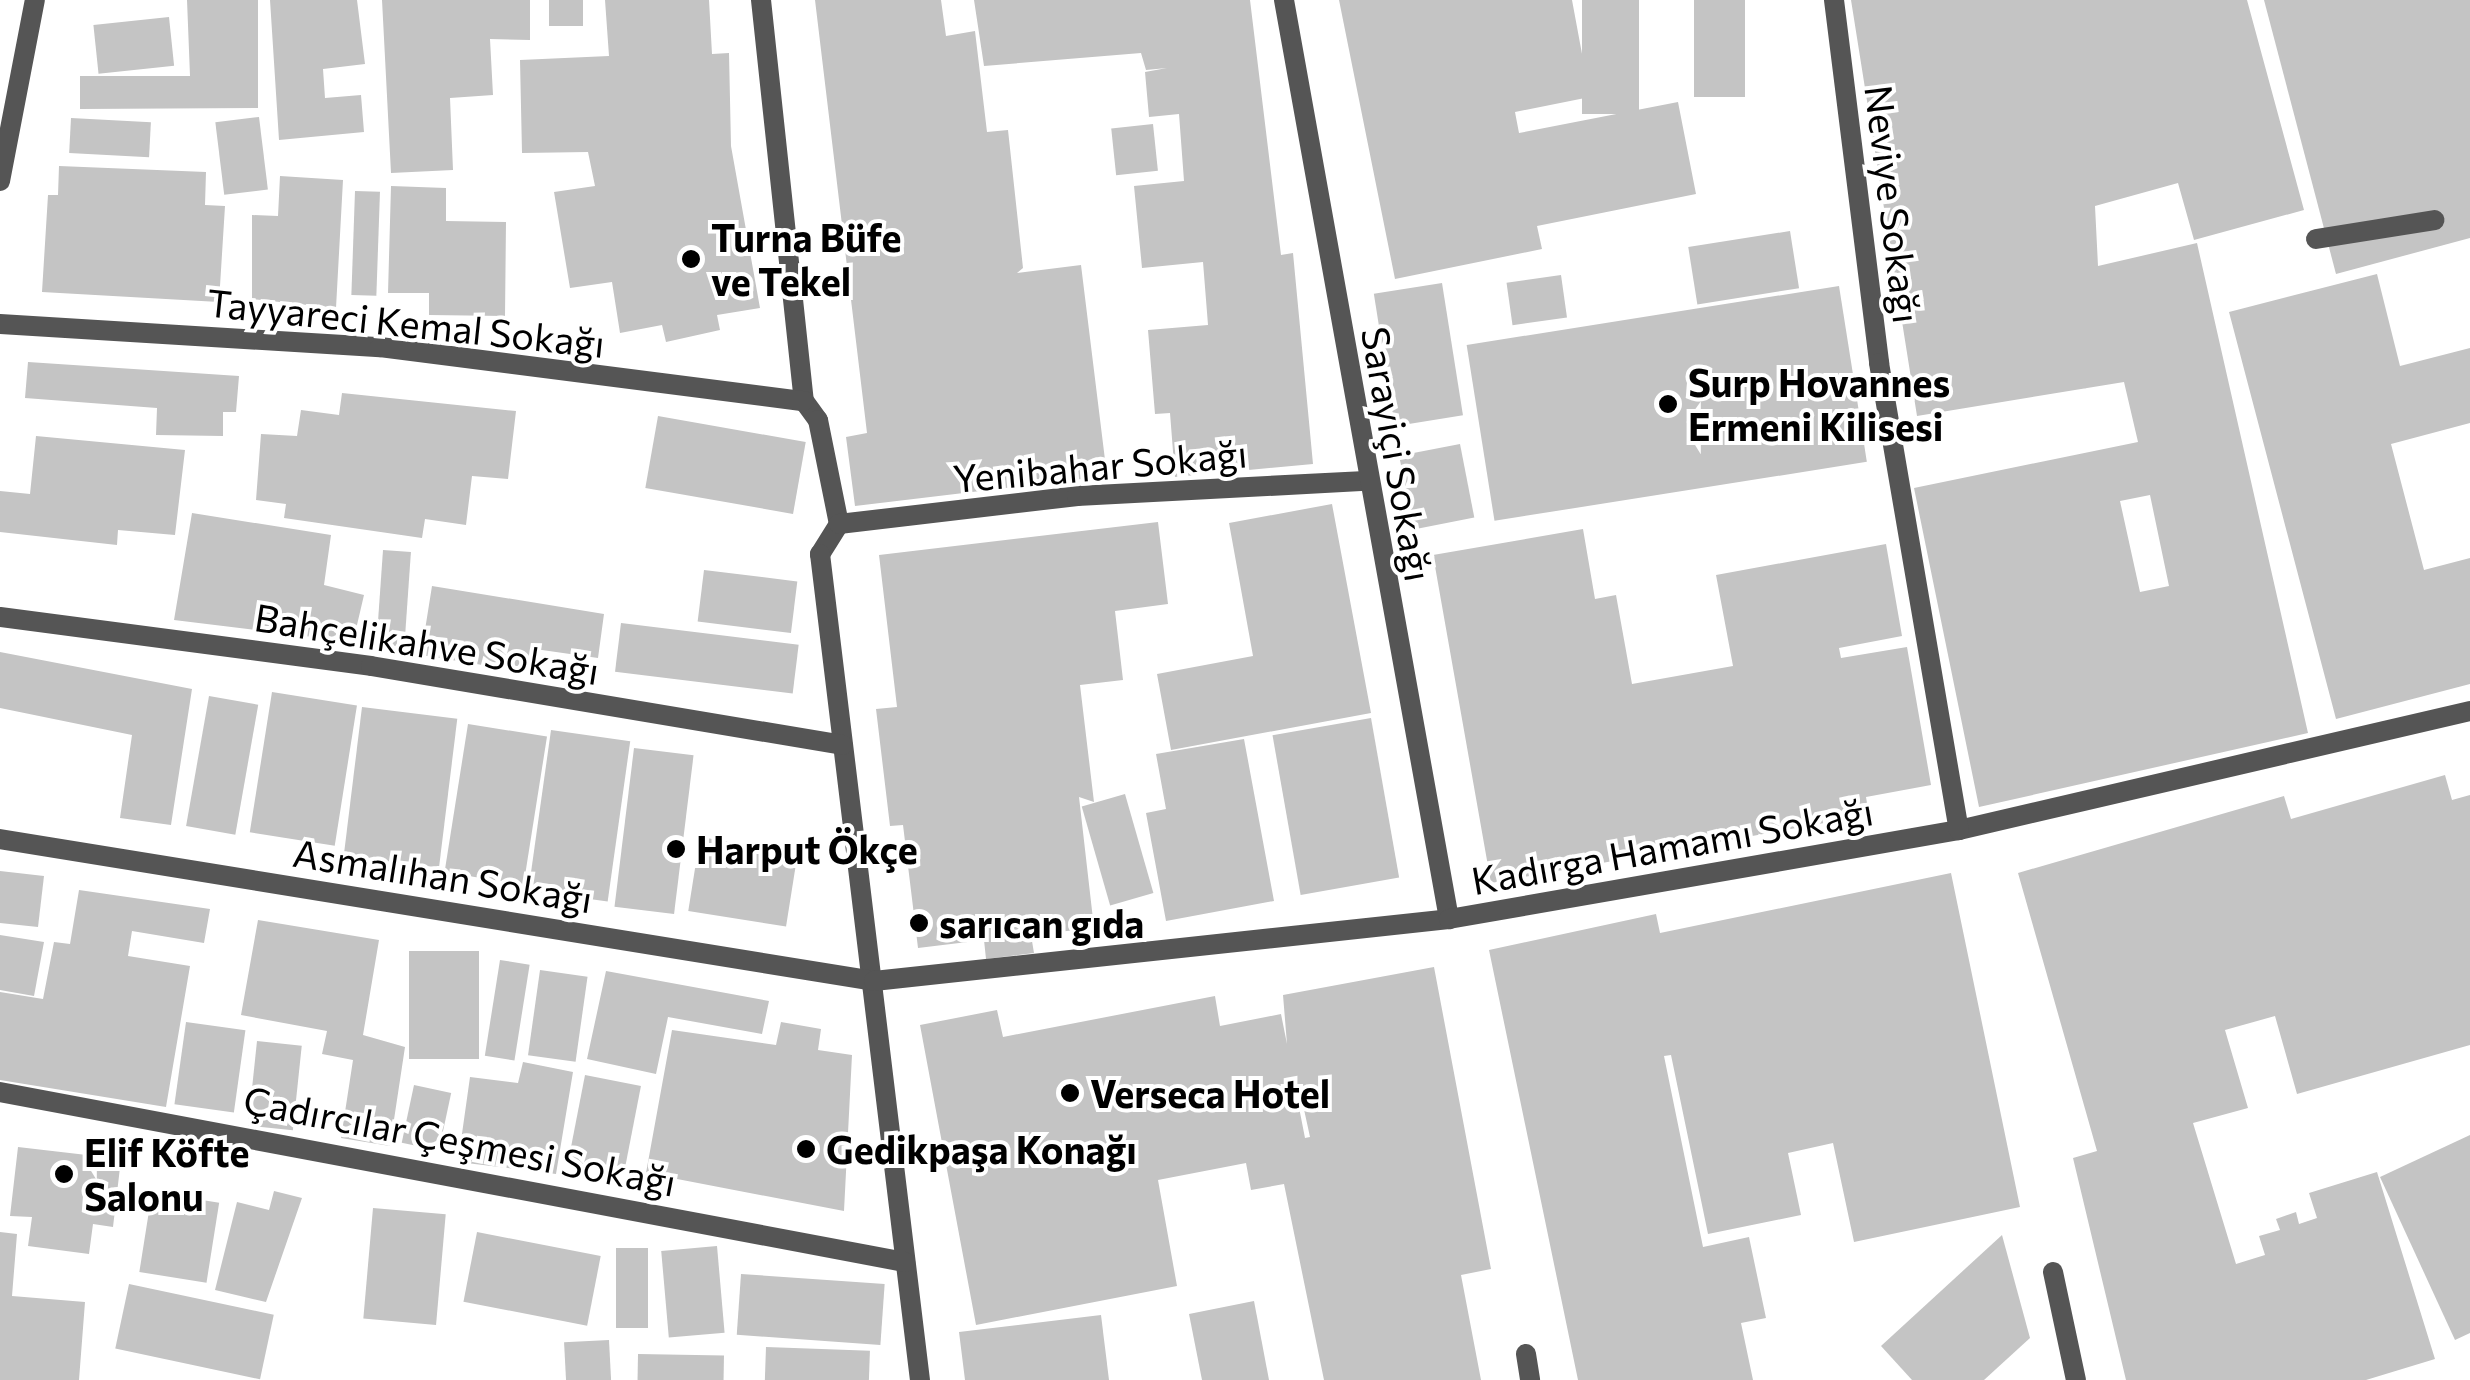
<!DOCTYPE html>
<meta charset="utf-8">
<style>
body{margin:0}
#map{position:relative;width:2470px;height:1380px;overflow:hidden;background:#fff;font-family:Commissioner,sans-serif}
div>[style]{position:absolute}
.building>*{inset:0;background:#c4c4c4;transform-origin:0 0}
.pedestrian>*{height:20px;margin:-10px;padding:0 10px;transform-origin:10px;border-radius:10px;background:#555}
.minor>*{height:20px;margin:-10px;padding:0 10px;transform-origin:10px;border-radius:10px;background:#555}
.dots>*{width:28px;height:28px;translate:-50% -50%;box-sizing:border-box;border:5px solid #fff;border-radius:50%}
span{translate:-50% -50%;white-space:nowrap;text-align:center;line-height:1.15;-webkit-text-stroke:8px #fff;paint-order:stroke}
.street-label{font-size:38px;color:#000}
.poi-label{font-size:38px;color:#000;font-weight:700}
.left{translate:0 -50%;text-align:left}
</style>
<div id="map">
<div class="building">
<i style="clip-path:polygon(187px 0,258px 0,258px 108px,80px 109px,80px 76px,190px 76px)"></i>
<i style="clip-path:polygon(270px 0,357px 0,365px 64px,323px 69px,325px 98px,361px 95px,364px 132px,279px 140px)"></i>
<i style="clip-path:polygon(382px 0,530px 0,530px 40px,490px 39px,493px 95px,450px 98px,453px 170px,391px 173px)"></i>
<i style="left:549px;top:0;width:34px;height:26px"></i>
<i style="clip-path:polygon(605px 0,709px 0,712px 54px,729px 53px,731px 146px,760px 308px,717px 315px,720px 330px,666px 342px,662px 325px,620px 333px,612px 282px,570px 288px,554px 192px,595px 186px,588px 152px,522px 153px,520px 60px,609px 56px)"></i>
<i style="clip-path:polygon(815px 0,941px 0,946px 36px,975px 31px,987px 132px,1008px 130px,1023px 268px,1017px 273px,1081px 265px,1107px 476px,855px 506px,846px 437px,867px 433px)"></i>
<i style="clip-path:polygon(974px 0,1250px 0,1281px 255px,1293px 253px,1313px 464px,1175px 477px,1170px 413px,1155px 414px,1148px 330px,1208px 325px,1203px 262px,1142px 268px,1134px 186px,1184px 181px,1179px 114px,1149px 117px,1145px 72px,1167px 68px,1146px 70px,1141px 53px,984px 66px)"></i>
<i style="clip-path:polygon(1339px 0,1572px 0,1590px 97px,1515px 112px,1519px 133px,1678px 102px,1696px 194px,1537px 226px,1542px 249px,1395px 279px)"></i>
<i style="left:1582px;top:0;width:57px;height:114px"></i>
<i style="left:1694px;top:0;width:51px;height:97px"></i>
<i style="clip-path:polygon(evenodd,1851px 0,2247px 0,2304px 210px,2194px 240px,2178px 183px,2095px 206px,2098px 266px,2197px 243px,2308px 733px,1979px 807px,1914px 488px,2138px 442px,2124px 382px,1917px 416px,1851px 0,2150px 495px,2169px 586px,2140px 592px,2120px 501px,2150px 495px)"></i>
<i style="clip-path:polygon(2264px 0,2470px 0,2470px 238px,2336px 274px)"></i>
<i style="left:169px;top:17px;width:49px;height:76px;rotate:84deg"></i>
<i style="left:259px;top:117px;width:73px;height:44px;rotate:83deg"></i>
<i style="left:71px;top:118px;width:80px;height:35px;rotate:3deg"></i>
<i style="left:1153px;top:124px;width:47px;height:42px;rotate:84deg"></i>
<i style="clip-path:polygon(59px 166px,206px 172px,205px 205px,225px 206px,219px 302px,42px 292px,48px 195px,58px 195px)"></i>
<i style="clip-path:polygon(280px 176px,343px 180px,336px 308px,252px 299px,252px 215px,278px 216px)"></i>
<i style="clip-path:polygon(391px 186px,446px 188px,446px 221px,506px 222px,505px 316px,429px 315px,429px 293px,388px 293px)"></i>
<i style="left:355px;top:191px;width:25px;height:104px;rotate:2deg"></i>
<i style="left:1790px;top:231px;width:58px;height:103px;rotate:81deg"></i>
<i style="clip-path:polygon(2377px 274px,2400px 366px,2470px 348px,2470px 423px,2391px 444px,2424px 570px,2470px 558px,2470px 684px,2336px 719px,2229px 312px)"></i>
<i style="left:1561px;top:275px;width:43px;height:55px;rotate:82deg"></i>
<i style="left:1442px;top:283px;width:134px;height:69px;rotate:81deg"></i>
<i style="left:1839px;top:286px;width:178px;height:377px;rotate:81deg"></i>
<i style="clip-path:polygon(28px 362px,239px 376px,236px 412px,223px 412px,223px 436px,156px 435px,157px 408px,25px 398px)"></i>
<i style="clip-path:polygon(342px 393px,516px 411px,508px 479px,472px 476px,466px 525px,425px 519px,422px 538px,284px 518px,286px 504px,256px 500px,261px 434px,297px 436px,301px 410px,339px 415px)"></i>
<i style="left:658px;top:416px;width:150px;height:73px;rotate:10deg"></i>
<i style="clip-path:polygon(36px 436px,185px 450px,175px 535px,118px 530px,117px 545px,0 532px,0 491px,30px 494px)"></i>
<i style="left:1460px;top:444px;width:75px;height:62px;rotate:79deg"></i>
<i style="clip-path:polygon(1332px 504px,1371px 713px,1171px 750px,1157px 674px,1253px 656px,1229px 523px)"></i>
<i style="clip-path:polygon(192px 513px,331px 535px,324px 585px,364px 595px,353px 642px,174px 620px)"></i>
<i style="clip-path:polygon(1158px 522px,1168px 604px,1115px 611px,1123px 680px,1080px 685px,1094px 802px,1079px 797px,1094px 928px,1031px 935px,1034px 953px,986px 959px,984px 940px,918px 948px,903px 825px,890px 826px,876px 709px,897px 707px,879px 555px)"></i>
<i style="clip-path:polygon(1583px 529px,1595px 599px,1616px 595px,1632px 684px,1733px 666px,1716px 575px,1886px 544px,1902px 636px,1839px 648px,1841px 658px,1907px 647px,1931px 785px,1866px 797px,1869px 815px,1491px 883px,1433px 555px)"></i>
<i style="left:383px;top:550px;width:28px;height:95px;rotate:4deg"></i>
<i style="left:704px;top:570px;width:94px;height:52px;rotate:7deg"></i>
<i style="clip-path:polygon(432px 586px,604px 614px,598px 658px,535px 649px,532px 673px,421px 655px)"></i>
<i style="left:621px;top:623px;width:179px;height:49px;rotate:7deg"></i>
<i style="clip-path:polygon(0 652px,192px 689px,171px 825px,120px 818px,132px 735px,0 708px)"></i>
<i style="left:272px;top:692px;width:86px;height:142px;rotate:9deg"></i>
<i style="left:209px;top:696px;width:50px;height:132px;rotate:10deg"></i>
<i style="left:362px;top:707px;width:96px;height:150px;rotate:7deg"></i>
<i style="left:1371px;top:718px;width:162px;height:100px;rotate:80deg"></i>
<i style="left:468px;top:724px;width:80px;height:150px;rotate:9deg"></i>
<i style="left:551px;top:730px;width:80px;height:162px;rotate:8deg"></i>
<i style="clip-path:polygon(1244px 739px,1274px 901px,1166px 921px,1146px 813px,1166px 809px,1156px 754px)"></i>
<i style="left:634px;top:748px;width:60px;height:160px;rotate:7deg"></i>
<i style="clip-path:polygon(2445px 775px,2452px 800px,2470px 795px,2470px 1045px,2297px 1094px,2275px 1016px,2225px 1030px,2248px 1108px,2193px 1123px,2236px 1264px,2265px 1255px,2259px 1236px,2280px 1230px,2276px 1219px,2296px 1212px,2299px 1224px,2317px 1218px,2309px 1193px,2377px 1172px,2435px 1359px,2366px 1380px,2126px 1380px,2073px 1158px,2097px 1151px,2018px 873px,2284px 796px,2291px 819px)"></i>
<i style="left:1125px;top:794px;width:103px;height:45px;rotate:74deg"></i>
<i style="left:700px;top:837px;width:99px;height:75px;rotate:9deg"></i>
<i style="clip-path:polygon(0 871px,44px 876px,38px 927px,0 923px)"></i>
<i style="clip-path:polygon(1951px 873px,2020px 1207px,1854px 1242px,1833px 1143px,1788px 1153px,1801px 1215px,1708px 1234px,1671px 1055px,1664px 1056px,1703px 1247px,1749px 1237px,1766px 1318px,1741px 1323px,1753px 1380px,1578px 1380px,1489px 950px,1656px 914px,1660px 933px)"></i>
<i style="clip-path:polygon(79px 890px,210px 909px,204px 943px,132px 931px,128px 956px,190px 966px,166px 1107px,0 1080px,0 992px,43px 999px,54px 942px,70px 944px)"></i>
<i style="clip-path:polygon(258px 920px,379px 940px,363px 1035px,405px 1047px,390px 1146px,341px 1138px,353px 1060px,322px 1054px,327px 1031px,241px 1015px)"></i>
<i style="clip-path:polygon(0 935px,44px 942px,34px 996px,0 990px)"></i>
<i style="left:409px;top:951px;width:70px;height:108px"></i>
<i style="left:500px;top:960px;width:30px;height:97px;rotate:9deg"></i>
<i style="clip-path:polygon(evenodd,1434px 967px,1491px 1269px,1461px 1275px,1481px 1380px,1324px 1380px,1284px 1184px,1251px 1190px,1246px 1163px,1158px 1180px,1177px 1286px,976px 1325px,920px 1025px,997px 1010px,1003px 1037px,1215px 996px,1220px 1026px,1281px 1014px,1287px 1044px,1283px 995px,1434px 967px,1300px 1091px,1310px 1137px,1305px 1138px,1296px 1092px,1300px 1091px)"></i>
<i style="left:540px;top:970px;width:48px;height:86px;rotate:8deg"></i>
<i style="clip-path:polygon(606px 971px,769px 1001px,762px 1034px,668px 1017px,656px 1074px,587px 1059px)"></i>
<i style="left:186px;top:1022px;width:60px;height:83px;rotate:8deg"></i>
<i style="clip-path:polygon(781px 1022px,821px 1029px,818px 1050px,852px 1055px,844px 1211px,646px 1173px,672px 1030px,776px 1045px)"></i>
<i style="left:257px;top:1041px;width:45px;height:85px;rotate:6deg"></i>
<i style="clip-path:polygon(523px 1062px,573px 1072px,556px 1174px,458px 1162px,470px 1077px,518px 1083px)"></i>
<i style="left:585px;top:1075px;width:57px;height:88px;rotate:11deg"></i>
<i style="left:414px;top:1085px;width:38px;height:59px;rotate:12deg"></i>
<i style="clip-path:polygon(2470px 1135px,2470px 1333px,2455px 1340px,2380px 1177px)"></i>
<i style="clip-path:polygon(18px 1147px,121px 1159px,113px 1227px,93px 1224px,89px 1254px,28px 1246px,32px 1217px,10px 1216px)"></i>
<i style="clip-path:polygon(274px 1191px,302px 1198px,266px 1302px,215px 1290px,237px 1202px,269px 1210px)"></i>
<i style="left:152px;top:1192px;width:68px;height:81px;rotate:9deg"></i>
<i style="left:373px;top:1208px;width:73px;height:111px;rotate:5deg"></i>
<i style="clip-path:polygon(0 1232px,17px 1234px,12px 1296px,85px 1302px,79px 1380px,0 1380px)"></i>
<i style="left:477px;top:1232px;width:126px;height:71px;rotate:11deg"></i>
<i style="clip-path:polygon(2002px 1235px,2030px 1338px,1984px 1380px,1912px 1380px,1881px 1346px)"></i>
<i style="left:717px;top:1246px;width:87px;height:56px;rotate:85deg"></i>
<i style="left:616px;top:1248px;width:32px;height:80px"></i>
<i style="left:741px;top:1274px;width:144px;height:61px;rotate:4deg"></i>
<i style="left:129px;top:1284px;width:148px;height:66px;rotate:12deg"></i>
<i style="clip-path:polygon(1254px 1301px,1269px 1380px,1202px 1380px,1189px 1314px)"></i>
<i style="clip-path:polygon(1101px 1315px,1109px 1380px,965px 1380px,959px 1332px)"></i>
<i style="left:609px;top:1340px;width:40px;height:45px;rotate:87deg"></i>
<i style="left:766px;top:1347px;width:104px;height:33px;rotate:2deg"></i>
<i style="left:638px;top:1354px;width:86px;height:26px;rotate:1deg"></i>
</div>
<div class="pedestrian">
<i style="left:761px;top:0;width:403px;rotate:83.9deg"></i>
<i style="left:804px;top:401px;width:24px;rotate:54deg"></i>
<i style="left:818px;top:420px;width:106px;rotate:78.6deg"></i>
<i style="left:839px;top:524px;width:36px;rotate:122deg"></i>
<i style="left:820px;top:554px;width:832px;rotate:83.1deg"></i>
<i style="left:0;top:181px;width:184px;rotate:-79.1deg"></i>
<i style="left:2316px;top:239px;width:120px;rotate:-9.1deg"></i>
<i style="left:0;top:324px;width:381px;rotate:3.5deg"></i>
<i style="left:380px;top:347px;width:427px;rotate:7.3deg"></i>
<i style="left:839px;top:524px;width:240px;rotate:-6.7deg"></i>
<i style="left:1077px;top:496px;width:289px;rotate:-3deg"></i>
<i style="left:0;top:617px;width:374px;rotate:7.5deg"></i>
<i style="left:371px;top:666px;width:478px;rotate:9.5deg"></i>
<i style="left:0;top:839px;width:885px;rotate:9.23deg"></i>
<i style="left:874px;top:981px;width:578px;rotate:-6.15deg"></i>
<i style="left:0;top:1092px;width:921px;rotate:10.64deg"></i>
</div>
<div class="minor">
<i style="left:1284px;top:0;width:934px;rotate:79.82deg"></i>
<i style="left:1449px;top:919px;width:518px;rotate:-9.9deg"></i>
<i style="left:1959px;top:830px;width:525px;rotate:-13.11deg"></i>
<i style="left:1834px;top:0;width:366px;rotate:82.9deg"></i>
<i style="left:1879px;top:363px;width:474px;rotate:80.3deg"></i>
<i style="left:2053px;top:1272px;width:110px;rotate:78deg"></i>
<i style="left:1526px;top:1354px;width:26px;rotate:81deg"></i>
</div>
<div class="dots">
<i style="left:691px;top:259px;background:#000"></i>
<i style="left:1668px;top:404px;background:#000"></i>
<i style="left:676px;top:849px;background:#000"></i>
<i style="left:919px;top:923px;background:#000"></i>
<i style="left:1070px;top:1093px;background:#000"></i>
<i style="left:806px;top:1149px;background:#000"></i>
<i style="left:64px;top:1174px;background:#000"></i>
</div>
<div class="street-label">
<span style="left:1894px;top:204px;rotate:83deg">Neviye Sokağı</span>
<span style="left:406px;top:322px;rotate:6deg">Tayyareci Kemal Sokağı</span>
<span style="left:1398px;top:454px;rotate:80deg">Sarayiçi Sokağı</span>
<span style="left:1100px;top:465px;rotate:-5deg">Yenibahar Sokağı</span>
<span style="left:427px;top:643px;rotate:9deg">Bahçelikahve Sokağı</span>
<span style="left:1672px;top:845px;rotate:-10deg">Kadırga Hamamı Sokağı</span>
<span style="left:443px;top:875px;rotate:9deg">Asmalıhan Sokağı</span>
<span style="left:460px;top:1140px;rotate:11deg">Çadırcılar Çeşmesi Sokağı</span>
</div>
<div class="poi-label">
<span class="left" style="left:711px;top:259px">Turna Büfe<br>ve Tekel</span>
<span class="left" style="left:1688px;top:404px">Surp Hovannes<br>Ermeni Kilisesi</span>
<span class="left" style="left:696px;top:849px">Harput Ökçe</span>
<span class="left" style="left:939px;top:923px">sarıcan gıda</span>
<span class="left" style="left:1090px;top:1093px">Verseca Hotel</span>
<span class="left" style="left:826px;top:1149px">Gedikpaşa Konağı</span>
<span class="left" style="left:84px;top:1174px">Elif Köfte<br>Salonu</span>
</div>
</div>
